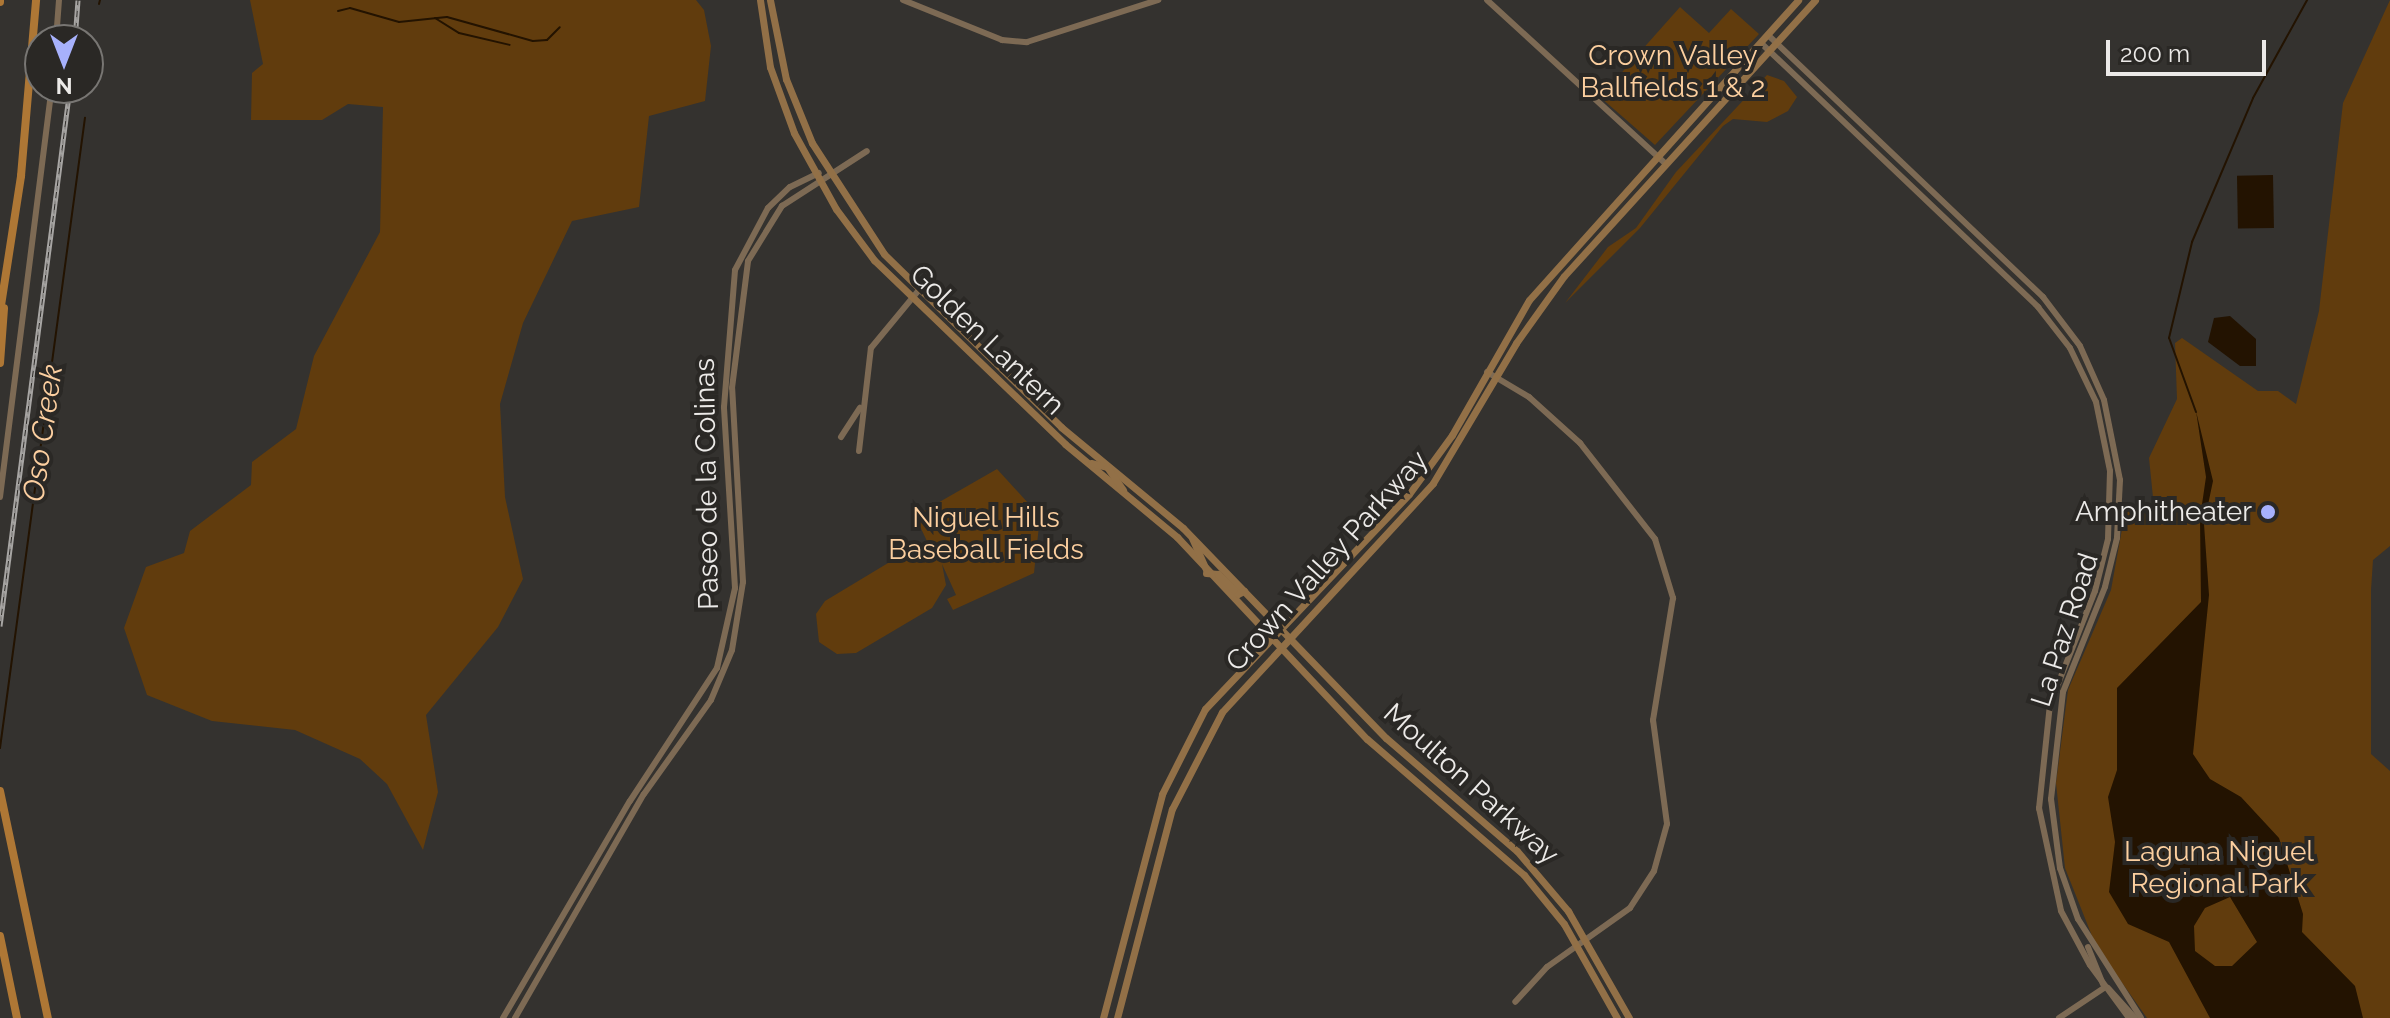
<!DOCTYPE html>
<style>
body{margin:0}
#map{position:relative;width:2390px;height:1018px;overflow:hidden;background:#34322f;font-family:Raleway,sans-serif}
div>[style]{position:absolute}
.green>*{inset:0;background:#613c0d}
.water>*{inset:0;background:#231301;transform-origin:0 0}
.stream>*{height:2px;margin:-1px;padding:0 1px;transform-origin:1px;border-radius:1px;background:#231301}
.secondary>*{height:6px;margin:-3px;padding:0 3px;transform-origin:3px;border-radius:3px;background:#7d6a54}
.primary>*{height:7px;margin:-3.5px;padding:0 3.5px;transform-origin:3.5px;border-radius:3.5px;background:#927047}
.highway>*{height:8px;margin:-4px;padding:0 4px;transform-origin:4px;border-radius:4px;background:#ae7735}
.rail>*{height:5px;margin-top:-2.5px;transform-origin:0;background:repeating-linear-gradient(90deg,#2a2825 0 6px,#a7a5a3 0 12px);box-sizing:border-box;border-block:2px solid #a7a5a3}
.dots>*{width:22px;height:22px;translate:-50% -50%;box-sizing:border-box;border:4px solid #2a2825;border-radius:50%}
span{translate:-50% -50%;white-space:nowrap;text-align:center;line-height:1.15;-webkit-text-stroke:8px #2a2825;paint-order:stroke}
.park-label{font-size:28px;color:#fccf9f}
.street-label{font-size:28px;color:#eceae8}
.poi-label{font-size:28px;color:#eceae8}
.right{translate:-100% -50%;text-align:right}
.water-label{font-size:30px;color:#fccfa0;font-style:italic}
.north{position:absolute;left:24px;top:24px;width:80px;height:80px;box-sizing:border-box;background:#2a2825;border:2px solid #787673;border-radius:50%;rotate:180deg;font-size:22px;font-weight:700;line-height:32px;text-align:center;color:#eceae8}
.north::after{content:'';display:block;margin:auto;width:28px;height:36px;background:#a7b1fc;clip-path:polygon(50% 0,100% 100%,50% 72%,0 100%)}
.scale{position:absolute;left:2106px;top:40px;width:160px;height:36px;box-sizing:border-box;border:4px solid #eceae8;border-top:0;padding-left:10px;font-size:24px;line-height:28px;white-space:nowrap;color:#eceae8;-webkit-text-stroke:6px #2a2825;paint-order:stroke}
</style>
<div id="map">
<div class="green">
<i style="clip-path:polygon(250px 0,696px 0,704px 10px,711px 46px,705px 101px,649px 116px,639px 207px,572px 221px,523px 323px,500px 404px,505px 497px,523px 579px,498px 627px,426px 715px,438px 792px,423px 850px,387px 784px,360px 759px,295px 730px,212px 721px,147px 695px,124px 628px,146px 567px,184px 553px,190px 531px,251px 485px,252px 462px,296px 429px,314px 356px,380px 232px,383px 107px,348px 104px,322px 120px,251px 120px,252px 73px,263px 64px)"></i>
<i style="clip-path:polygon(2390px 0,2390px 546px,2373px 560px,2371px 590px,2371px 754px,2390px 771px,2390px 1018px,2147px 1018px,2096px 946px,2065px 868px,2056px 783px,2068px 690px,2111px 590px,2126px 507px,2155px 517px,2149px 458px,2177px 399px,2175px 343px,2182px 338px,2258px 391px,2278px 391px,2296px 404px,2319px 311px,2343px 103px)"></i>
<i style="clip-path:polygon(1680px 7px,1709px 33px,1731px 9px,1759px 34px,1655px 145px,1600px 97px)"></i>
<i style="clip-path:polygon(1767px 75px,1784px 81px,1797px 97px,1788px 111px,1767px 122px,1733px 119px,1723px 126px,1640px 228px,1565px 303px,1608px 247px,1636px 228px,1676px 172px)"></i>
<i style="clip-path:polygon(997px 469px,1040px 516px,1034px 573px,953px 610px,947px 599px,956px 595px,942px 564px,946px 585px,932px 608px,856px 653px,837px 654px,819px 642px,816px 614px,825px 601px,908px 551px,936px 560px,915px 516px)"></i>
</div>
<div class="water">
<i style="left:2273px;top:175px;width:53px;height:36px;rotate:89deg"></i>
<i style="clip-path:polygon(2230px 316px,2256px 339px,2256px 366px,2240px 366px,2208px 342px,2214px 318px)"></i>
<i style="clip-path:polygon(evenodd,2196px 411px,2213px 481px,2204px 524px,2209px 595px,2193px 754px,2210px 779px,2241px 797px,2279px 838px,2303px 914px,2302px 932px,2355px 986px,2363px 1018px,2210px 1018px,2169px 942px,2128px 924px,2109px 892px,2115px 842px,2108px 797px,2117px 770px,2117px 688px,2201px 602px,2200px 518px,2206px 477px,2196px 411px,2230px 897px,2257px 942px,2232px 966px,2215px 966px,2195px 951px,2194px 926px,2205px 908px,2230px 897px)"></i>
</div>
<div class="stream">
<i style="left:99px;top:4px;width:4px;rotate:-76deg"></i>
<i style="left:338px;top:11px;width:12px;rotate:-14deg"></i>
<i style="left:350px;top:8px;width:51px;rotate:15.9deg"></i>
<i style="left:399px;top:22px;width:48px;rotate:-5.9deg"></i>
<i style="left:447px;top:17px;width:89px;rotate:15.6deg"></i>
<i style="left:533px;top:41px;width:14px;rotate:-4deg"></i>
<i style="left:547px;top:40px;width:18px;rotate:-45deg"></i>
<i style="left:435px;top:18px;width:28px;rotate:32deg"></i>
<i style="left:459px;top:33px;width:52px;rotate:13.2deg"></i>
<i style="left:2196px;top:412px;width:79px;rotate:-110deg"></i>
<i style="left:2169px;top:338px;width:99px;rotate:-76.5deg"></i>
<i style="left:2192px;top:242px;width:156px;rotate:-67deg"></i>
<i style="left:2253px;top:98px;width:112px;rotate:-61.1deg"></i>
<i style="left:0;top:748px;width:636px;rotate:-82.32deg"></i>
</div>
<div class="secondary">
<i style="left:903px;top:0;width:107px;rotate:22deg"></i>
<i style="left:1002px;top:40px;width:25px;rotate:5deg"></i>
<i style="left:1027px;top:42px;width:138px;rotate:-17.8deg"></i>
<i style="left:1487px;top:0;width:243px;rotate:42.5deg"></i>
<i style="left:1768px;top:35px;width:380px;rotate:43.6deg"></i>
<i style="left:2043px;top:297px;width:61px;rotate:52.9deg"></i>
<i style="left:2080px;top:346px;width:59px;rotate:66deg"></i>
<i style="left:2104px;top:400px;width:82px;rotate:78.7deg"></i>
<i style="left:2120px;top:480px;width:58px;rotate:93deg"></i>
<i style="left:2117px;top:538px;width:50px;rotate:103.8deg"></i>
<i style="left:2105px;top:587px;width:113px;rotate:111.8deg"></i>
<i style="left:2063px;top:692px;width:108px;rotate:96.4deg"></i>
<i style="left:2051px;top:799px;width:70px;rotate:82.6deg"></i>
<i style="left:2060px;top:868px;width:54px;rotate:70.6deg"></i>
<i style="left:2078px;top:919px;width:117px;rotate:57.5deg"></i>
<i style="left:56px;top:40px;width:40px;rotate:-85.7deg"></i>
<i style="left:1761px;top:43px;width:383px;rotate:43.6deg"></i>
<i style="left:2038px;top:307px;width:52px;rotate:52deg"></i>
<i style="left:2070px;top:348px;width:60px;rotate:64.3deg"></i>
<i style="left:2096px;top:402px;width:70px;rotate:78.5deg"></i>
<i style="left:2110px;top:471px;width:68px;rotate:91.7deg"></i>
<i style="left:2108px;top:539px;width:54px;rotate:104deg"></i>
<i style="left:2095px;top:591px;width:122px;rotate:111.7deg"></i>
<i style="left:2050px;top:704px;width:105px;rotate:96deg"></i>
<i style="left:2039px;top:808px;width:105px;rotate:77.9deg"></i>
<i style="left:2061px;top:911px;width:61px;rotate:61.8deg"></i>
<i style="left:2090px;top:965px;width:66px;rotate:53.7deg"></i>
<i style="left:1487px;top:372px;width:49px;rotate:30.8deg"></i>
<i style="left:1529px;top:397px;width:69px;rotate:42deg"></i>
<i style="left:1580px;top:443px;width:122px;rotate:52deg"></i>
<i style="left:1655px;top:539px;width:62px;rotate:73deg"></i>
<i style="left:1673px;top:598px;width:124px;rotate:99.3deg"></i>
<i style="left:1653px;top:720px;width:105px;rotate:82.3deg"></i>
<i style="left:1667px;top:824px;width:49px;rotate:105.5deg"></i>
<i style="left:1654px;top:871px;width:44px;rotate:123deg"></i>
<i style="left:1630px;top:908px;width:102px;rotate:144.6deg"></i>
<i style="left:1547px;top:967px;width:47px;rotate:132.4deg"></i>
<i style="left:841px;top:437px;width:35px;rotate:-57deg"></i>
<i style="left:859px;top:451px;width:104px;rotate:-83.4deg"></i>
<i style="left:871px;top:348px;width:75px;rotate:-50.4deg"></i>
<i style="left:0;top:497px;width:412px;rotate:-82.8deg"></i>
<i style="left:2088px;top:947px;width:40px;rotate:68deg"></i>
<i style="left:2108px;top:988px;width:40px;rotate:48deg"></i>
<i style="left:503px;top:1018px;width:251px;rotate:-59.7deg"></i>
<i style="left:630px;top:801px;width:159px;rotate:-56.8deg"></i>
<i style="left:717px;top:668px;width:82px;rotate:-77.3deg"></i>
<i style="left:735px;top:588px;width:181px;rotate:-93.5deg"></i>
<i style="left:724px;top:407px;width:137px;rotate:-85.4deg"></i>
<i style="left:735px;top:270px;width:70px;rotate:-62deg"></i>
<i style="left:768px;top:208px;width:30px;rotate:-44deg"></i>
<i style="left:790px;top:187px;width:32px;rotate:-26deg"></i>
<i style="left:515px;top:1018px;width:258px;rotate:-60.1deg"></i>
<i style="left:644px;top:794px;width:115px;rotate:-54.5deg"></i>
<i style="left:711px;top:700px;width:54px;rotate:-67.2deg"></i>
<i style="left:732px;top:650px;width:69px;rotate:-80.8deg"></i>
<i style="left:743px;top:582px;width:194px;rotate:-93.2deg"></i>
<i style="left:732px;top:388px;width:128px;rotate:-82.8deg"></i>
<i style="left:748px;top:261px;width:65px;rotate:-58.3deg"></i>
<i style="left:782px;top:206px;width:101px;rotate:-32.9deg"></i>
<i style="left:2059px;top:1018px;width:54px;rotate:-33.7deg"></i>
</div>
<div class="primary">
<i style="left:760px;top:0;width:68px;rotate:81.5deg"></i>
<i style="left:770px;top:67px;width:70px;rotate:70deg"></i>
<i style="left:794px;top:133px;width:87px;rotate:61.1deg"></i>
<i style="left:836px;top:209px;width:64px;rotate:53.3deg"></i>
<i style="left:874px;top:260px;width:265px;rotate:43.9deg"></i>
<i style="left:1065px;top:444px;width:146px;rotate:39.7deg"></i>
<i style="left:1177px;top:537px;width:277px;rotate:46.8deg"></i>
<i style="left:1367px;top:739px;width:208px;rotate:40.9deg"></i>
<i style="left:1524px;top:875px;width:63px;rotate:50.8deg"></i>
<i style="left:1564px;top:924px;width:108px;rotate:60.6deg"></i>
<i style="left:770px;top:0;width:81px;rotate:78.6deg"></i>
<i style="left:786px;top:79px;width:69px;rotate:67.9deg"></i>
<i style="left:812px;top:143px;width:132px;rotate:57deg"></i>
<i style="left:884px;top:254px;width:248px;rotate:44.3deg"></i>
<i style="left:1061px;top:427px;width:158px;rotate:39.6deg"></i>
<i style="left:1183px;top:528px;width:292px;rotate:46deg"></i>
<i style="left:1386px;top:738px;width:173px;rotate:40.8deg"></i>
<i style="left:1517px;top:851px;width:79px;rotate:49.6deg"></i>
<i style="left:1568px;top:911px;width:123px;rotate:60.3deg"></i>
<i style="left:1091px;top:463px;width:16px;rotate:14deg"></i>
<i style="left:1107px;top:467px;width:28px;rotate:55deg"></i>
<i style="left:1192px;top:538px;width:36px;rotate:66deg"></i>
<i style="left:1206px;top:573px;width:12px;rotate:5deg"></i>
<i style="left:1218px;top:574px;width:28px;rotate:45deg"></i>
<i style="left:1238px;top:594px;width:7px;rotate:-27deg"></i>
<i style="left:1103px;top:1018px;width:232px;rotate:-75.2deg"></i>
<i style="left:1162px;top:794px;width:95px;rotate:-63.2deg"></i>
<i style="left:1205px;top:709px;width:296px;rotate:-46.5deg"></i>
<i style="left:1409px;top:494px;width:73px;rotate:-53.9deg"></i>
<i style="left:1452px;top:435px;width:155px;rotate:-60.3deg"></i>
<i style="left:1529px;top:300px;width:403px;rotate:-48.1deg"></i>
<i style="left:1117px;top:1018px;width:216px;rotate:-75.3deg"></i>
<i style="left:1172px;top:809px;width:109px;rotate:-62.7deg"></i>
<i style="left:1222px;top:712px;width:311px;rotate:-47.3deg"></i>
<i style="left:1433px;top:483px;width:163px;rotate:-59.3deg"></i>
<i style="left:1516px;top:343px;width:82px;rotate:-54.4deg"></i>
<i style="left:1564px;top:276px;width:373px;rotate:-47.7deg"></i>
</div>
<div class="highway">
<i style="left:0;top:2px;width:2px;rotate:-90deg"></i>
<i style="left:0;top:312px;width:138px;rotate:-81.2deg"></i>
<i style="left:21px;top:176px;width:177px;rotate:-85.1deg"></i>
<i style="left:0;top:363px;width:55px;rotate:-85.8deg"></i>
<i style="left:0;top:791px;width:232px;rotate:78.1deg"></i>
<i style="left:0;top:936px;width:84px;rotate:78.3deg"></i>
</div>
<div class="rail">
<i style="left:75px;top:40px;width:40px;rotate:-85.7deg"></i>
<i style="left:0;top:626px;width:543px;rotate:-82.59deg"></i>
</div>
<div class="dots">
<i style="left:2268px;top:512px;background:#a7b1fc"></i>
</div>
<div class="park-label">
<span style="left:1673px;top:72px">Crown Valley<br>Ballfields 1 &amp; 2</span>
<span style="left:986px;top:534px">Niguel Hills<br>Baseball Fields</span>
<span style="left:2219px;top:868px">Laguna Niguel<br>Regional Park</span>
</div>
<div class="street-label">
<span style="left:987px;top:340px;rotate:44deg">Golden Lantern</span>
<span style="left:707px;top:484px;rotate:-91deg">Paseo de la Colinas</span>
<span style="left:1327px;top:561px;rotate:-48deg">Crown Valley Parkway</span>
<span style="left:2065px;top:630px;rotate:-72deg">La Paz Road</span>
<span style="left:1471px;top:784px;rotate:42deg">Moulton Parkway</span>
</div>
<div class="poi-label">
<span class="right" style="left:2252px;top:512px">Amphitheater</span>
</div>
<div class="water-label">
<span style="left:43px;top:433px;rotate:-82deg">Oso Creek</span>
</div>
<div class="north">N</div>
<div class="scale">200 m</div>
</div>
